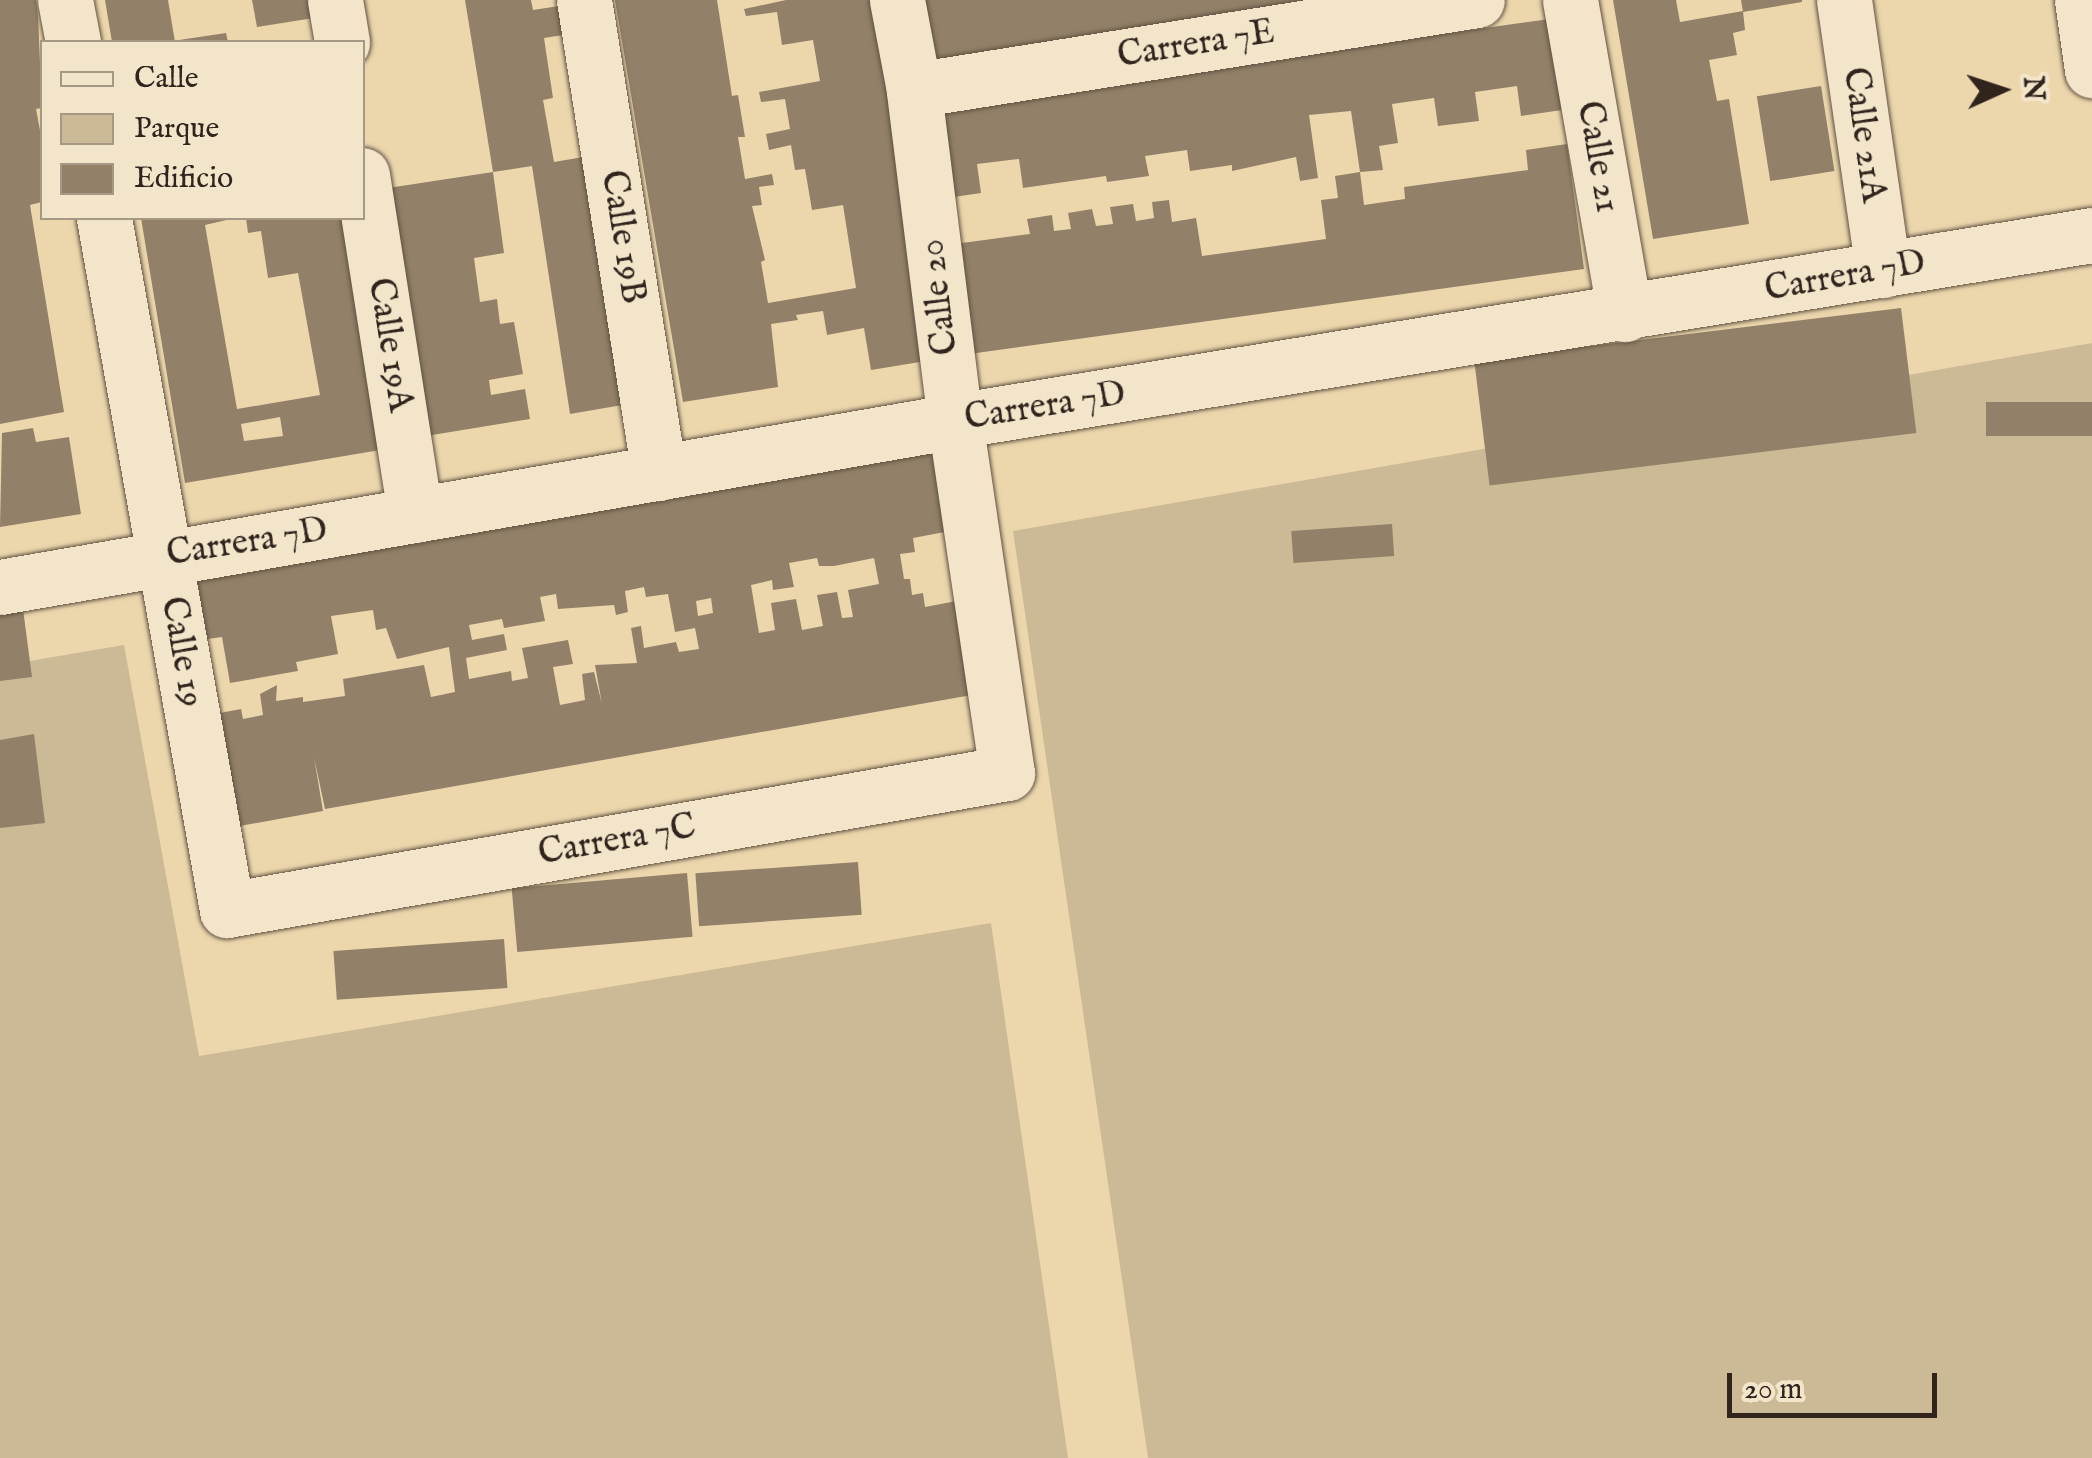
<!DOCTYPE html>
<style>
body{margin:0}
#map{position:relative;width:2092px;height:1458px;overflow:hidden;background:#ecd7ad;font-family:"IM FELL English",serif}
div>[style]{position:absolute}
.green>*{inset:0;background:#ccb995}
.building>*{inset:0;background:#928168;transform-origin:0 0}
.roads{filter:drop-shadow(0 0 2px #605141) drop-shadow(0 0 2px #605141)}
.minor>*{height:55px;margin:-27.5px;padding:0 27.5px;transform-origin:27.5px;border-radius:27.5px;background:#f3e5ca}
span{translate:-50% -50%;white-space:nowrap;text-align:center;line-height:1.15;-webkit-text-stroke:10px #f3e5ca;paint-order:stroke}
.street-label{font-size:35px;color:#31241d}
.legend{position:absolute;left:40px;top:40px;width:325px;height:180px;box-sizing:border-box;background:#f3e5ca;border:2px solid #a59885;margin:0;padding:12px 18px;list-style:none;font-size:30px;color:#31241d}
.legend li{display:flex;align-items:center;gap:20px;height:50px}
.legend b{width:50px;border:2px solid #a59885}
.north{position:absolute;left:1952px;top:40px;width:100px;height:100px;-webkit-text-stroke:8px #f3e5ca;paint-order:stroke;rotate:87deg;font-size:28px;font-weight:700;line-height:40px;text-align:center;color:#31241d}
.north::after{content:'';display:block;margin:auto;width:35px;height:45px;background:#31241d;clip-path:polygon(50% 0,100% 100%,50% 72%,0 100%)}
.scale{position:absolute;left:1727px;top:1373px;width:210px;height:45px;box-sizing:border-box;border:5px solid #31241d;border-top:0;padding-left:12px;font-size:30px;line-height:35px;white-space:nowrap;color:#31241d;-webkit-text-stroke:8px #f3e5ca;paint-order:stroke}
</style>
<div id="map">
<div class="green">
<i style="clip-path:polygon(2092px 343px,2092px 1458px,1148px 1458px,1013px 531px)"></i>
<i style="clip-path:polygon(124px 645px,199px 1056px,991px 923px,1068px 1458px,0 1458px,0 666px)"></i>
</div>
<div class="building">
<i style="clip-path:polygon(0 0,36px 0,38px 16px,42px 108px,36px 109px,42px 141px,42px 202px,30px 205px,64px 412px,0 424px)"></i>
<i style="clip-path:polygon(105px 0,168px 0,175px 42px,112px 42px)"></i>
<i style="clip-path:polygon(252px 0,316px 0,320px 17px,257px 27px)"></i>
<i style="clip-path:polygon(465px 0,531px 0,533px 10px,572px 4px,576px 33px,544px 38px,553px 98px,543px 100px,554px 162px,595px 155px,634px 403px,570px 414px,532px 166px,493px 172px)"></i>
<i style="clip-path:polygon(615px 0,717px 0,732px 96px,738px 95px,745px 137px,738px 137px,745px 179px,772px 174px,774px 185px,759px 187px,762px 205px,752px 206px,765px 260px,761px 262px,768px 303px,856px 288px,843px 205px,812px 210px,805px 169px,795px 170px,791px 145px,769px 150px,766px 134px,790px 129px,785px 99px,761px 102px,759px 92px,820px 81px,813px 40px,782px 45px,777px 12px,746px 16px,744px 9px,786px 0,871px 0,932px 360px,871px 370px,864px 328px,827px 335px,823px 311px,796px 315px,798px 320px,771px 324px,778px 387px,683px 402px)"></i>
<i style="clip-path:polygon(913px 0,1330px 0,924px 66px)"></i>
<i style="clip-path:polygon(1613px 0,1676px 0,1680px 22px,1743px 11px,1745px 30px,1733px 33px,1737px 55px,1709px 60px,1717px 101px,1729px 99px,1749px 224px,1653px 239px)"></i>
<i style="clip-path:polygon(1741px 0,1802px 0,1802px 2px,1743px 12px)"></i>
<i style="clip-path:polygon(1550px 19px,1562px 110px,1521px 116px,1517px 86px,1475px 92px,1479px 121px,1438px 126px,1434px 98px,1392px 104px,1398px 143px,1379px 146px,1383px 170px,1360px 172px,1351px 111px,1309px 115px,1318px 178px,1300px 181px,1296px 157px,1232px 171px,1232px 165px,1190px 171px,1187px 150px,1145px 156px,1149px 176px,1107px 182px,1106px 176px,1023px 188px,1019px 159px,977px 164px,981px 193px,940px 199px,927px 105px)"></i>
<i style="clip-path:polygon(226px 33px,228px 42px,179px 42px,179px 40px)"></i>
<i style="left:1821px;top:86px;width:86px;height:65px;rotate:81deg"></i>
<i style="clip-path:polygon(1567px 144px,1584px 269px,962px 355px,947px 245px,1030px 234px,1027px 219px,1052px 215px,1054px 231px,1071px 229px,1068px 213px,1092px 209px,1096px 226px,1113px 224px,1110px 207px,1133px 204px,1136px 221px,1154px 218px,1152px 202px,1169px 200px,1172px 222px,1196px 218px,1202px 256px,1326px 239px,1321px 200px,1338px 198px,1335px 176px,1360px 172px,1364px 205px,1405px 199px,1404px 187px,1528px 170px,1526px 150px)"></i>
<i style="clip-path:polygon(493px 172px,504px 253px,474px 258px,480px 302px,497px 299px,500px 324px,514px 322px,523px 374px,489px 380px,491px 395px,525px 389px,530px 419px,426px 436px,388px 188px)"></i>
<i style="clip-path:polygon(evenodd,141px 218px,235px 218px,205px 225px,237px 409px,320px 395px,298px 273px,268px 278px,261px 231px,248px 233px,246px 218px,353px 218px,392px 448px,185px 483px,141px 218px,280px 417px,283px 436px,244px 441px,241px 424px,280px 417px)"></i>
<i style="left:1901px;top:308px;width:126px;height:430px;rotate:83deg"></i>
<i style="left:2092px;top:402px;width:34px;height:106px;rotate:90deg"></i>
<i style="clip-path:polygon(33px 428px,36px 442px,69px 437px,81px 514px,0 527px,2px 433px)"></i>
<i style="clip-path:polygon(evenodd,939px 446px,955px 530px,913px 538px,915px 552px,900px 554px,904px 579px,910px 579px,912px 595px,923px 593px,925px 607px,967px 599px,983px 693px,325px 809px,314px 757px,323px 811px,240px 826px,220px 713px,241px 709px,243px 719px,263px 715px,260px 694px,277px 685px,276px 701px,303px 697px,303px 702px,345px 696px,343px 679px,424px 665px,431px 697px,455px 692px,449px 647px,397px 659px,386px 628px,376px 630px,373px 610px,331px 616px,338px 654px,296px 662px,298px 671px,230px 683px,222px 637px,207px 639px,196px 578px,939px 446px,817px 558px,819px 566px,834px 566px,874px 558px,879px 584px,848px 590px,853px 617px,842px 618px,837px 592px,817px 595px,823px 626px,802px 630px,796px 599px,771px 603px,775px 630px,759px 633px,751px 585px,772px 580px,773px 590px,794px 587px,789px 563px,817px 558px,939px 446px,644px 587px,646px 597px,668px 594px,675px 632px,695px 628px,699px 649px,679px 652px,676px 642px,644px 648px,641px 626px,631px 628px,637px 663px,595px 665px,602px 704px,594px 672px,582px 674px,585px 700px,560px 705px,553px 667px,573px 664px,568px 640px,522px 648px,528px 678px,512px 681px,511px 671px,469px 679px,466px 658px,507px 650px,504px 634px,472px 640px,469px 625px,502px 619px,504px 628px,545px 621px,540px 597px,556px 594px,558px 609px,614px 605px,616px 615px,628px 612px,625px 591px,644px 587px,939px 446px,711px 598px,713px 613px,698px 616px,696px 601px,711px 598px)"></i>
<i style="left:1392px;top:524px;width:32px;height:101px;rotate:86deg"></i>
<i style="clip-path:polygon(23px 609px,32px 677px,0 681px,0 611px)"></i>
<i style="clip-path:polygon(34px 734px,45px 823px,0 828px,0 740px)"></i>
<i style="left:858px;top:862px;width:53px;height:163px;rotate:86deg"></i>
<i style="left:687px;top:873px;width:64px;height:176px;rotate:85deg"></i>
<i style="left:504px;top:939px;width:49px;height:171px;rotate:86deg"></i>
</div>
<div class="roads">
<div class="minor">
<i style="left:65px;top:0;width:43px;rotate:79.2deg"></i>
<i style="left:335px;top:0;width:43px;rotate:80.5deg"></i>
<i style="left:584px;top:0;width:479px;rotate:81deg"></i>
<i style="left:1570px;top:0;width:319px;rotate:80.1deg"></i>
<i style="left:1844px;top:0;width:273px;rotate:81.8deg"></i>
<i style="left:2082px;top:0;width:71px;rotate:81.9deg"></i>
<i style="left:914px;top:90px;width:570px;rotate:-9.08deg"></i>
<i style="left:362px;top:175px;width:344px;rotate:81.1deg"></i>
<i style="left:104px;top:218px;width:703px;rotate:79.92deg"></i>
<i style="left:227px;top:910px;width:792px;rotate:-9.96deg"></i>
<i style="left:1007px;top:773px;width:356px;rotate:-98.4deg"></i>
<i style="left:955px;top:421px;width:334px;rotate:-97.1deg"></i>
<i style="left:914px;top:90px;width:92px;rotate:-100.7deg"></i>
<i style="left:0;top:587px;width:969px;rotate:-9.86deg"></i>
<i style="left:955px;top:421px;width:1152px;rotate:-9.29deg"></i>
</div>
</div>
<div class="street-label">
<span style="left:1196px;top:45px;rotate:-9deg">Carrera 7E</span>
<span style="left:1863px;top:135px;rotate:82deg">Calle 21A</span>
<span style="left:1597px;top:157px;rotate:80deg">Calle 21</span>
<span style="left:622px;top:237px;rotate:81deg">Calle 19B</span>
<span style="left:1845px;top:277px;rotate:-10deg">Carrera 7D</span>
<span style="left:940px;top:297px;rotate:-97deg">Calle 20</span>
<span style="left:389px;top:345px;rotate:81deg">Calle 19A</span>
<span style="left:1045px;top:407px;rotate:-9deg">Carrera 7D</span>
<span style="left:247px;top:543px;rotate:-9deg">Carrera 7D</span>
<span style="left:181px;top:652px;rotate:80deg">Calle 19</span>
<span style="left:617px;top:841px;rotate:-10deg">Carrera 7C</span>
</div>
<ul class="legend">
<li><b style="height:12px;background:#f3e5ca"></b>Calle</li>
<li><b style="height:28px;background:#ccb995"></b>Parque</li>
<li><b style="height:28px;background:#928168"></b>Edificio</li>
</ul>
<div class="north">N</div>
<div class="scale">20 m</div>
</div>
